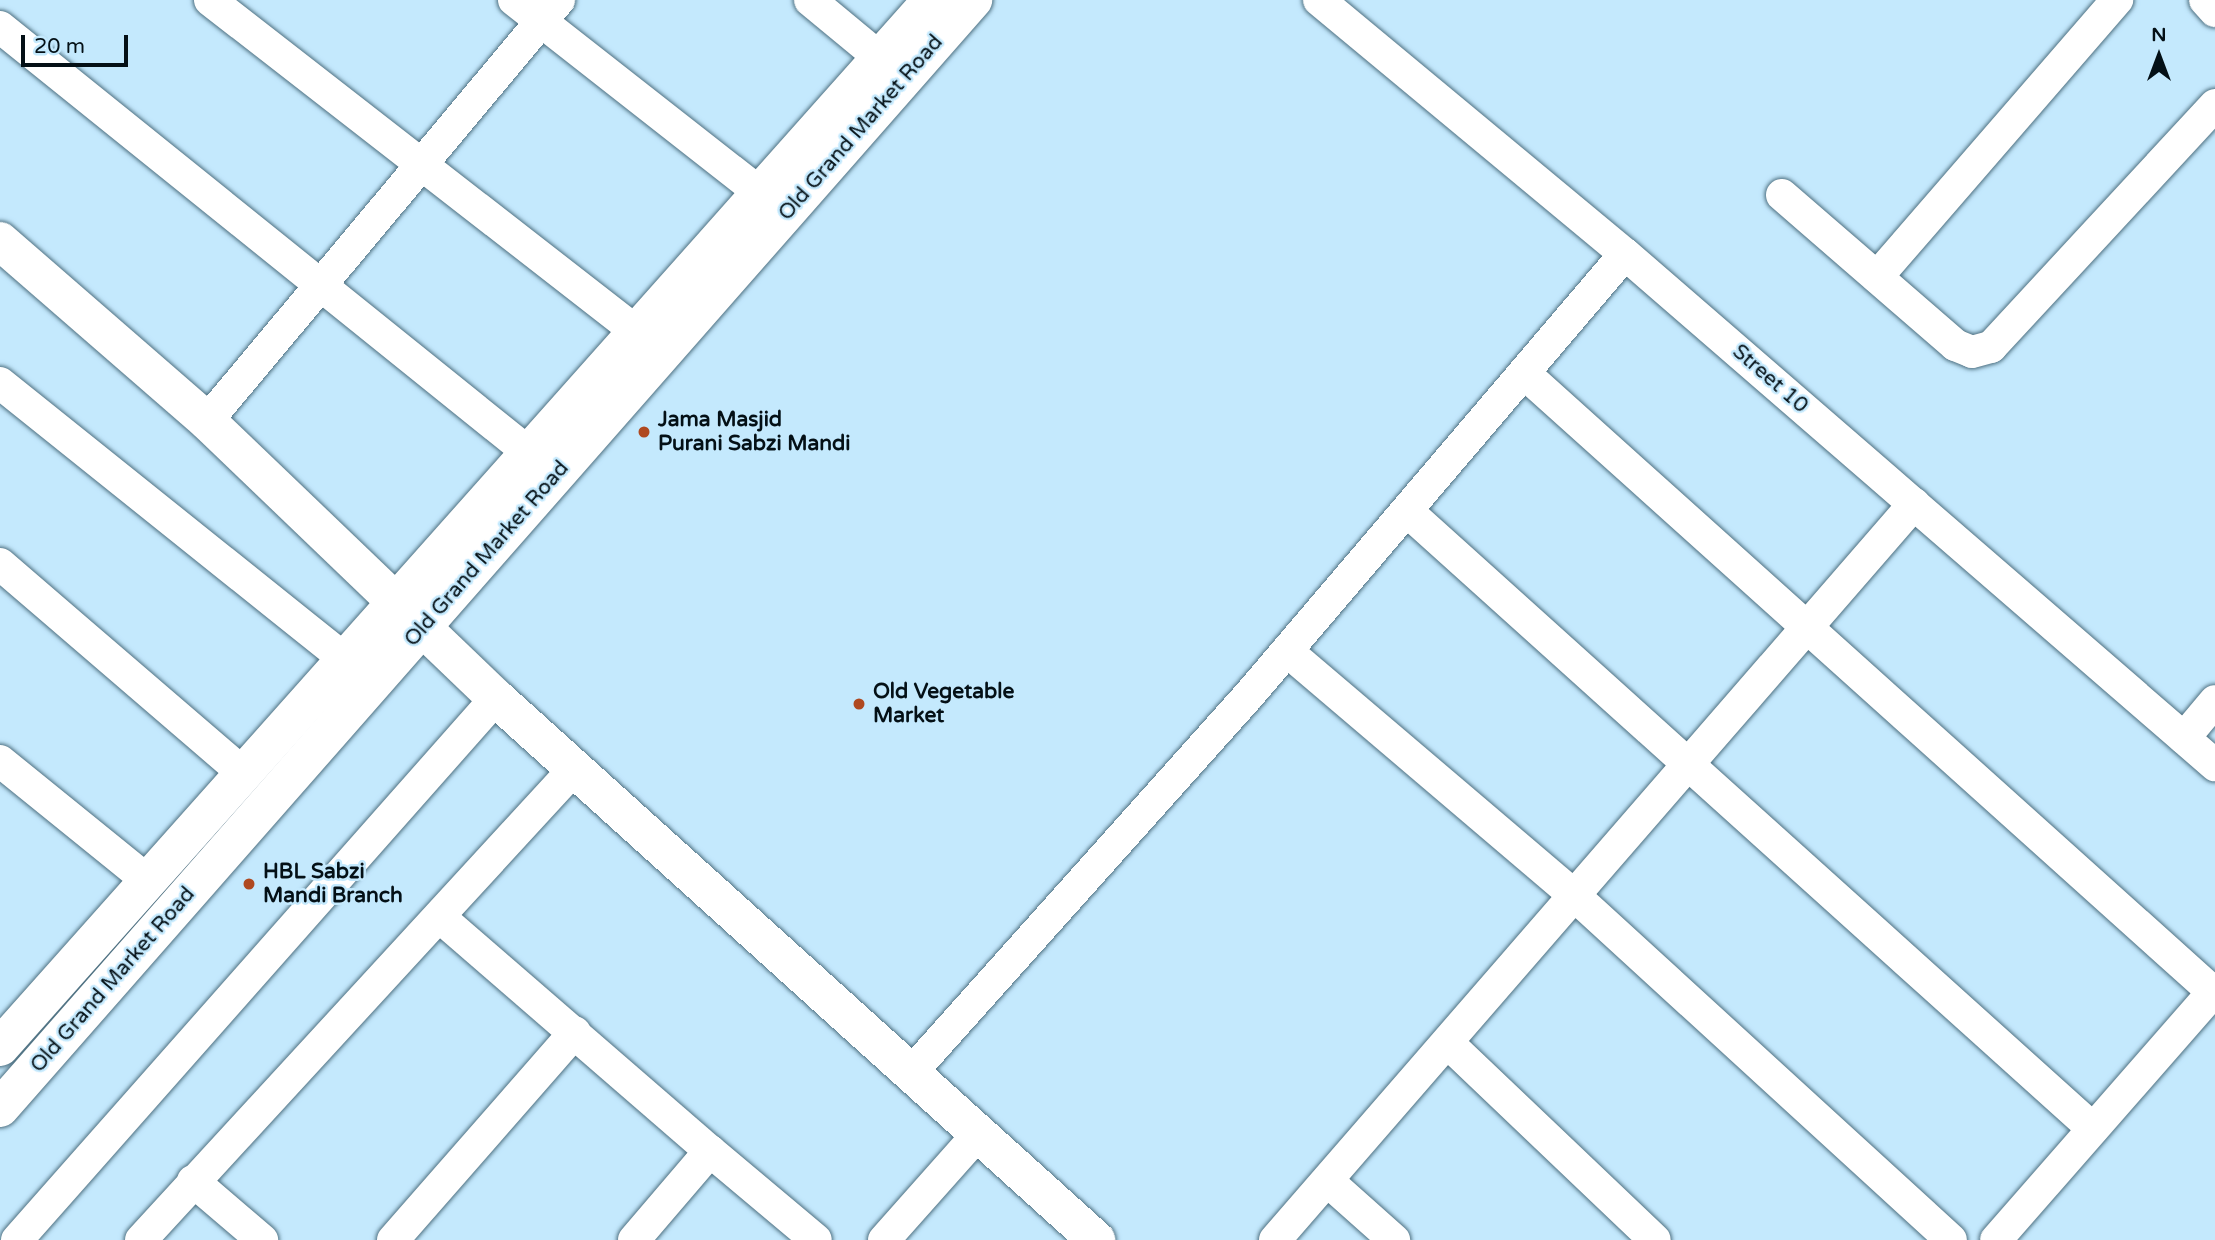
<!DOCTYPE html>
<style>
body{margin:0}
#map{position:relative;width:2215px;height:1240px;overflow:hidden;background:#c4e9fd;font-family:"Varela Round",sans-serif}
div>[style]{position:absolute}
.roads{filter:drop-shadow(0 0 2px #4e7081) drop-shadow(0 0 2px #4e7081)}
.street>*{height:32px;margin:-16px;padding:0 16px;transform-origin:16px;border-radius:16px;background:#fff}
.secondary>*{height:38px;margin:-19px;padding:0 19px;transform-origin:19px;border-radius:19px;background:#fff}
.dots>*{width:19px;height:19px;translate:-50% -50%;box-sizing:border-box;border:4px solid #c4e9fd;border-radius:50%}
span{translate:-50% -50%;white-space:nowrap;text-align:center;line-height:1.15;-webkit-text-stroke:5px #c4e9fd;paint-order:stroke}
.street-label{font-size:21px;color:#041016}
.poi-label{font-size:21px;color:#041016;font-weight:700}
.left{translate:0 -50%;text-align:left}
.north{position:absolute;left:2124px;top:21px;width:70px;height:70px;-webkit-text-stroke:5px #c4e9fd;paint-order:stroke;rotate:0deg;font-size:19px;font-weight:700;line-height:28px;text-align:center;color:#041016}
.north::after{content:'';display:block;margin:auto;width:24px;height:32px;background:#041016;clip-path:polygon(50% 0,100% 100%,50% 72%,0 100%)}
.scale{position:absolute;left:21px;top:35px;width:107px;height:32px;box-sizing:border-box;border:4px solid #041016;border-top:0;padding-left:9px;font-size:21px;line-height:24px;white-space:nowrap;color:#041016;-webkit-text-stroke:5px #c4e9fd;paint-order:stroke}
</style>
<div id="map">
<div class="roads">
<div class="street">
<i style="left:210px;top:0;width:541px;rotate:37.87deg"></i>
<i style="left:514px;top:0;width:313px;rotate:38.1deg"></i>
<i style="left:810px;top:0;width:91px;rotate:39.6deg"></i>
<i style="left:1319px;top:0;width:398px;rotate:39.7deg"></i>
<i style="left:1625px;top:254px;width:781px;rotate:40.9deg"></i>
<i style="left:2205px;top:0;width:15px;rotate:48deg"></i>
<i style="left:0;top:27px;width:679px;rotate:38.84deg"></i>
<i style="left:1782px;top:195px;width:229px;rotate:40.9deg"></i>
<i style="left:1955px;top:345px;width:18px;rotate:22deg"></i>
<i style="left:1972px;top:352px;width:20px;rotate:-15deg"></i>
<i style="left:1991px;top:347px;width:330px;rotate:-47.2deg"></i>
<i style="left:1877px;top:277px;width:367px;rotate:-49.1deg"></i>
<i style="left:1524px;top:373px;width:926px;rotate:41.94deg"></i>
<i style="left:0;top:383px;width:442px;rotate:38.7deg"></i>
<i style="left:207px;top:421px;width:549px;rotate:-50.1deg"></i>
<i style="left:1407px;top:511px;width:923px;rotate:42.01deg"></i>
<i style="left:0;top:564px;width:322px;rotate:40.7deg"></i>
<i style="left:1287px;top:651px;width:380px;rotate:40.4deg"></i>
<i style="left:1576px;top:897px;width:508px;rotate:42.45deg"></i>
<i style="left:2184px;top:738px;width:48px;rotate:-50deg"></i>
<i style="left:0;top:761px;width:191px;rotate:39deg"></i>
<i style="left:442px;top:919px;width:354px;rotate:40.9deg"></i>
<i style="left:710px;top:1151px;width:117px;rotate:130.5deg"></i>
<i style="left:1449px;top:1044px;width:284px;rotate:43.6deg"></i>
<i style="left:910px;top:1074px;width:510px;rotate:-48.18deg"></i>
<i style="left:1250px;top:694px;width:578px;rotate:-49.56deg"></i>
<i style="left:710px;top:1151px;width:138px;rotate:40deg"></i>
<i style="left:193px;top:1181px;width:91px;rotate:40.5deg"></i>
<i style="left:1330px;top:1183px;width:86px;rotate:41.7deg"></i>
<i style="left:17px;top:1240px;width:723px;rotate:-48.53deg"></i>
<i style="left:141px;top:1240px;width:641px;rotate:-47.4deg"></i>
<i style="left:393px;top:1240px;width:276px;rotate:-48.8deg"></i>
<i style="left:884px;top:1240px;width:142px;rotate:-48.4deg"></i>
<i style="left:1275px;top:1240px;width:975px;rotate:-49.04deg"></i>
<i style="left:1996px;top:1240px;width:332px;rotate:-48.8deg"></i>
</div>
<div class="secondary">
<i style="left:0;top:241px;width:274px;rotate:41deg"></i>
<i style="left:207px;top:421px;width:400px;rotate:43.8deg"></i>
<i style="left:496px;top:698px;width:809px;rotate:42.09deg"></i>
<i style="left:0;top:1047px;width:1402px;rotate:-48.33deg"></i>
<i style="left:0;top:1108px;width:1475px;rotate:-48.71deg"></i>
</div>
</div>
<div class="dots">
<i style="left:644px;top:432px;background:#af4920"></i>
<i style="left:859px;top:704px;background:#af4920"></i>
<i style="left:249px;top:884px;background:#af4920"></i>
</div>
<div class="street-label">
<span style="left:861px;top:128px;rotate:-49deg">Old Grand Market Road</span>
<span style="left:1770px;top:379px;rotate:41deg">Street 10</span>
<span style="left:487px;top:554px;rotate:-49deg">Old Grand Market Road</span>
<span style="left:113px;top:980px;rotate:-49deg">Old Grand Market Road</span>
</div>
<div class="poi-label">
<span class="left" style="left:658px;top:432px">Jama Masjid<br>Purani Sabzi Mandi</span>
<span class="left" style="left:873px;top:704px">Old Vegetable<br>Market</span>
<span class="left" style="left:263px;top:884px">HBL Sabzi<br>Mandi Branch</span>
</div>
<div class="north">N</div>
<div class="scale">20 m</div>
</div>
